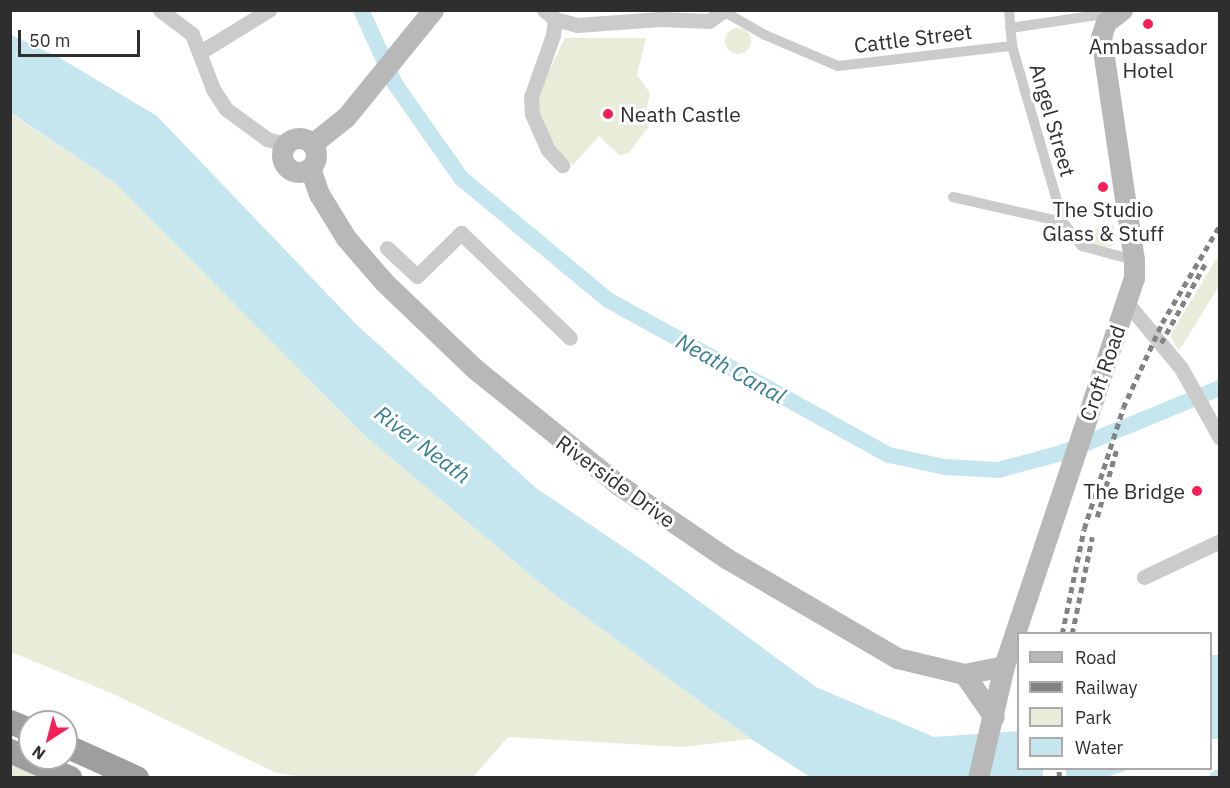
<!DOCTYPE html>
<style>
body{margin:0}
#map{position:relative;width:1230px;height:788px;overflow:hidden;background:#fff;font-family:"IBM Plex Sans",sans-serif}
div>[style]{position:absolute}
.green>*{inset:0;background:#e8edda}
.round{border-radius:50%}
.water>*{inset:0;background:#c5e6ef;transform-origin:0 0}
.pier>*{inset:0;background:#fff;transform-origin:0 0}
.canal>*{height:16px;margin:-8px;padding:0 8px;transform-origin:8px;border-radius:8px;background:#c5e6ef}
.pedestrian>*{height:10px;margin:-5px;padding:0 5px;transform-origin:5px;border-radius:5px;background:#cbcbcb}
.minor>*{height:15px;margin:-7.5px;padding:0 7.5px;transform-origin:7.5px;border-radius:7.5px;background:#cbcbcb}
.secondary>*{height:21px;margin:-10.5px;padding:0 10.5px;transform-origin:10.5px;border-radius:10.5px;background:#b8b8b8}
.secondary>.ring{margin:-10.5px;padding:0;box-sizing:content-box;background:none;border:21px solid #b8b8b8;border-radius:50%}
.trunk>*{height:24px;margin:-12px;padding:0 12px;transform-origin:12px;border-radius:12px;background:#9e9e9e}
.rail>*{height:4.5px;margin-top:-2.25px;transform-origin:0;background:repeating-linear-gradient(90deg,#838383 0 6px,transparent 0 10.5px)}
.dots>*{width:16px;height:16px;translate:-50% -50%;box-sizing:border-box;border:3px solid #fff;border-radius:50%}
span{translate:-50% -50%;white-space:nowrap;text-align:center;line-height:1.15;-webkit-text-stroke:6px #fff;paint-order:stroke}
.street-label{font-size:21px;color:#2e2e2e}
.poi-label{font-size:21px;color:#2e2e2e}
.left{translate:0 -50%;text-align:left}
.right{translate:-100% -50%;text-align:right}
.water-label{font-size:22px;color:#337d91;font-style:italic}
.frame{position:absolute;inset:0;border:12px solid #2e2e2e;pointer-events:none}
.legend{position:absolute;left:1017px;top:632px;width:195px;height:138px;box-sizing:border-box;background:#fff;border:2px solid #ababab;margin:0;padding:8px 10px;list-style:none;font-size:18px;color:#2e2e2e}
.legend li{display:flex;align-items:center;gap:12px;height:30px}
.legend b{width:30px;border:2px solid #ababab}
.north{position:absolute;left:18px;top:710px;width:60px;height:60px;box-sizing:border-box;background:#fff;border:2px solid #ababab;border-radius:50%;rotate:216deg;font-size:16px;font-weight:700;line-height:24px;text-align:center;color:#2e2e2e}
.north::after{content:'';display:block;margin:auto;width:21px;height:27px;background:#f52056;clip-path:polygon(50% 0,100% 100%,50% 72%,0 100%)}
.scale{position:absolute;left:18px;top:30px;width:122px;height:27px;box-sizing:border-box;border:3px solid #2e2e2e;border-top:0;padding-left:8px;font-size:18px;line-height:21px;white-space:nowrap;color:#2e2e2e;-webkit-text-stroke:4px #fff;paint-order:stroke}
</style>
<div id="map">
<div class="green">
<i class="round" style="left:725px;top:28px;width:26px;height:26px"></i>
<i style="clip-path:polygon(565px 38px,646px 38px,637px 75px,650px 93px,645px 117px,649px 126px,629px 153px,619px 155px,599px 136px,573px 165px,555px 148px,539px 121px,536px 97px)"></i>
<i style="clip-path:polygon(10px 113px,114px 182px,365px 436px,546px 588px,751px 739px,683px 747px,508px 737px,473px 777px,311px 778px,276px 773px,111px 693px,11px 652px)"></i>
<i style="clip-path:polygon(1114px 225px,1114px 245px,1098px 249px,1090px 244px,1083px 232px)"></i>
<i style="clip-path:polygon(1219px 254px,1219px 286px,1179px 351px,1170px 336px)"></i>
<i style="clip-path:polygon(11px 763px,45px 777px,11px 777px)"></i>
</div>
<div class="water">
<i style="clip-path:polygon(11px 35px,60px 58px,157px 116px,356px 324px,536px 488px,647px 563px,816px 687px,934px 737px,1018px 731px,1018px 768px,1131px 769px,1103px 778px,810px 777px,751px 739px,546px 588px,365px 436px,114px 182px,11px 113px)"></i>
<i style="left:1219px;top:655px;width:84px;height:9px;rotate:90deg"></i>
</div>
<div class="pier">
<i style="left:1043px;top:769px;width:23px;height:8px"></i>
</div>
<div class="canal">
<i style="left:361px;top:10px;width:81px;rotate:65.3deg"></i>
<i style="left:395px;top:84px;width:115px;rotate:54.9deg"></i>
<i style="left:461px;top:178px;width:191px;rotate:39.7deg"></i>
<i style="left:608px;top:300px;width:321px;rotate:28.9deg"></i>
<i style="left:889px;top:455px;width:57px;rotate:12.1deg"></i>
<i style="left:945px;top:467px;width:53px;rotate:3.2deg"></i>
<i style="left:998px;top:470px;width:66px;rotate:-14.9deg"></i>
<i style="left:1062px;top:453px;width:171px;rotate:-22.4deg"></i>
<i style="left:1217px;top:778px;width:3px;rotate:-18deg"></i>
</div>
<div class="pedestrian">
<i style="left:1009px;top:10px;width:36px;rotate:85deg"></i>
<i style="left:1012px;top:46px;width:183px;rotate:73.8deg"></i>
<i style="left:723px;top:11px;width:48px;rotate:29.7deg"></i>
<i style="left:765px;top:35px;width:79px;rotate:23deg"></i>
<i style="left:838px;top:66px;width:175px;rotate:-6.6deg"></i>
<i style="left:1010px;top:28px;width:102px;rotate:-8.4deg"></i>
<i style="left:953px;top:197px;width:113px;rotate:12.8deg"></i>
<i style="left:1063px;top:222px;width:31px;rotate:52deg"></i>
<i style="left:1082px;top:246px;width:54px;rotate:15.1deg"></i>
</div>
<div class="minor">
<i style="left:160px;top:10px;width:40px;rotate:37deg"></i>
<i style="left:192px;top:34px;width:59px;rotate:69.1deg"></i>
<i style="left:213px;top:89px;width:24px;rotate:57deg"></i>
<i style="left:226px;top:109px;width:51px;rotate:36.2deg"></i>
<i style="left:267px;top:139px;width:20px;rotate:15deg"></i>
<i style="left:544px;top:10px;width:14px;rotate:39deg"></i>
<i style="left:555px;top:19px;width:23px;rotate:15deg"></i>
<i style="left:577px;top:25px;width:83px;rotate:-4.1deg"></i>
<i style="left:660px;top:19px;width:49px;rotate:2.3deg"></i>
<i style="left:709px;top:21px;width:19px;rotate:-36deg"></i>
<i style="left:555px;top:19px;width:16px;rotate:97deg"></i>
<i style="left:553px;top:35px;width:66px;rotate:109.5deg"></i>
<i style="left:531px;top:97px;width:17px;rotate:87deg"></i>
<i style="left:532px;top:114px;width:39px;rotate:66deg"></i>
<i style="left:548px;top:150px;width:21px;rotate:47deg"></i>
<i style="left:202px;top:51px;width:79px;rotate:-31.5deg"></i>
<i style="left:387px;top:248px;width:41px;rotate:43deg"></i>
<i style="left:417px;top:276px;width:62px;rotate:-44.3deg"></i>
<i style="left:461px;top:233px;width:151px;rotate:43.9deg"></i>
<i style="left:1127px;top:303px;width:85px;rotate:50.3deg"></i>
<i style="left:1181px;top:368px;width:80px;rotate:60.9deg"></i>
<i style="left:1144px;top:577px;width:84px;rotate:-25.3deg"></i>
</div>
<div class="secondary">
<i class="ring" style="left:282px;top:138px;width:13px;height:13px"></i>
<i style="left:312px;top:144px;width:43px;rotate:-38.5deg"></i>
<i style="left:346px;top:117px;width:138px;rotate:-50.9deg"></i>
<i style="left:310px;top:168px;width:28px;rotate:71deg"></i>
<i style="left:319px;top:194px;width:52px;rotate:58.5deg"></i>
<i style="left:346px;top:238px;width:58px;rotate:49.2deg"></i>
<i style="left:384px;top:282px;width:126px;rotate:43.7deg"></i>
<i style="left:475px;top:369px;width:185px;rotate:38.9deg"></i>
<i style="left:619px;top:485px;width:130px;rotate:34.3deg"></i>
<i style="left:726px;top:558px;width:198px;rotate:30.3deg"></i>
<i style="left:897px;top:658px;width:69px;rotate:13.4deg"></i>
<i style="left:964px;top:674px;width:41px;rotate:-11.3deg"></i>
<i style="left:964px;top:674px;width:52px;rotate:55.1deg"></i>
<i style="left:978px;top:778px;width:115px;rotate:-76.9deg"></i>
<i style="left:1004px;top:666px;width:409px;rotate:-71.5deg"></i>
<i style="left:1134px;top:278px;width:18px;rotate:-90deg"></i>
<i style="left:1134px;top:260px;width:225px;rotate:-98.4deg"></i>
<i style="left:1101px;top:37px;width:16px;rotate:-72deg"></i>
<i style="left:1106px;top:22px;width:20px;rotate:-37deg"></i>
</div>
<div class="trunk">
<i style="left:10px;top:722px;width:22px;rotate:22deg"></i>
<i style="left:66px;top:746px;width:78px;rotate:24.3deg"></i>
<i style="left:10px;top:751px;width:66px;rotate:24.2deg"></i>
</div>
<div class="rail">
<i style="left:1161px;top:343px;width:90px;rotate:-60.9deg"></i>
<i style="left:1097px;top:517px;width:69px;rotate:-73.9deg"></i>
<i style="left:1062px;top:634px;width:107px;rotate:-78.2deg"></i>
<i style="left:1084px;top:529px;width:127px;rotate:-72.1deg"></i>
<i style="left:1123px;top:408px;width:94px;rotate:-65.4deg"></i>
<i style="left:1162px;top:323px;width:114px;rotate:-59.4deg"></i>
<i style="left:1072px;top:634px;width:99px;rotate:-78.3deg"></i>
<i style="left:1059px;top:778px;width:10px;rotate:-90deg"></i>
</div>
<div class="dots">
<i style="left:1148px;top:24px;background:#f52056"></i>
<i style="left:608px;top:114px;background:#f52056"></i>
<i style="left:1103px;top:187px;background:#f52056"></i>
<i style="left:1197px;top:491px;background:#f52056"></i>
</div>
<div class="street-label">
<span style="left:913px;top:38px;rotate:-7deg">Cattle Street</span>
<span style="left:1053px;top:120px;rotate:74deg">Angel Street</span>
<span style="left:1102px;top:373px;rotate:-71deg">Croft Road</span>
<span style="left:616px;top:481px;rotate:36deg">Riverside Drive</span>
</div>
<div class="poi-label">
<span style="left:1148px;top:58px">Ambassador<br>Hotel</span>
<span class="left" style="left:620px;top:114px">Neath Castle</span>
<span style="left:1103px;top:221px">The Studio<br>Glass &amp; Stuff</span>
<span class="right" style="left:1185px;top:491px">The Bridge</span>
</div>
<div class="water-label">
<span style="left:731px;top:368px;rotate:29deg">Neath Canal</span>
<span style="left:423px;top:444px;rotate:37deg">River Neath</span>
</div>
<div class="frame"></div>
<ul class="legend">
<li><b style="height:8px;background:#b8b8b8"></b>Road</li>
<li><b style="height:8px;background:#838383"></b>Railway</li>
<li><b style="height:16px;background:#e8edda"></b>Park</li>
<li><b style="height:16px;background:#c5e6ef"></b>Water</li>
</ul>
<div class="north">N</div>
<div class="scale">50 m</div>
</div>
